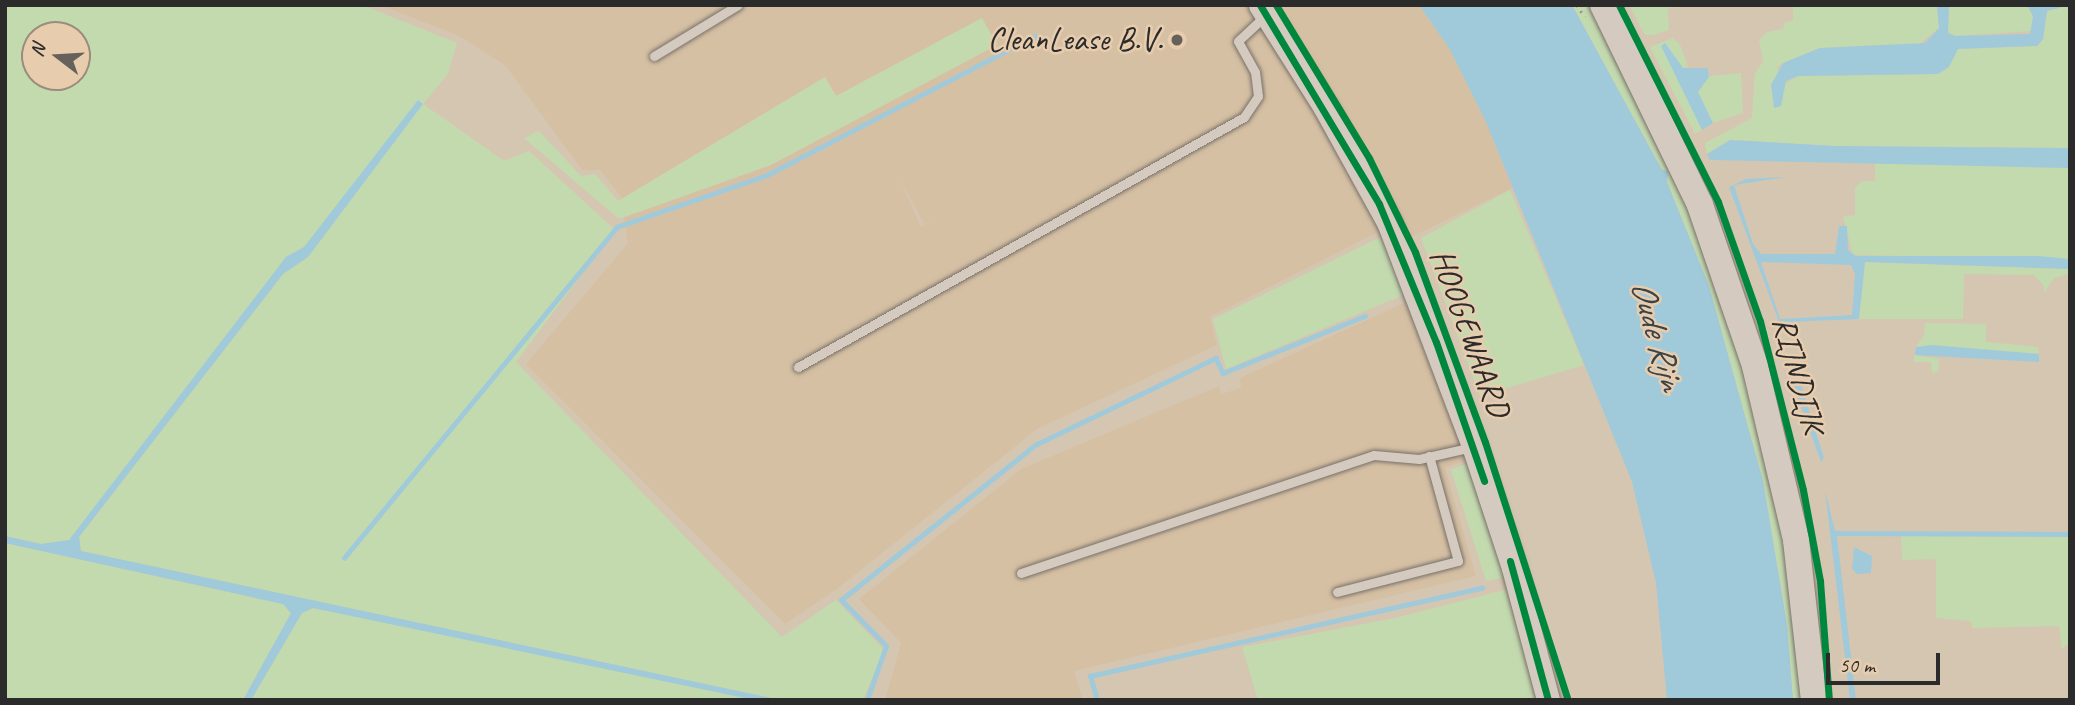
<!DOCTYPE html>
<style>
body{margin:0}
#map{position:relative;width:2075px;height:705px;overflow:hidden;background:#d5c6b2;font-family:Caveat,sans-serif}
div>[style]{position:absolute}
.built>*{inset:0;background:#d6c0a4}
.green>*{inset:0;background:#c3daaf}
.water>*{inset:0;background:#a0cad9}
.stream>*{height:4.5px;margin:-2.25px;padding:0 2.25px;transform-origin:2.25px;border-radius:2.25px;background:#a0cad9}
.path>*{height:2.5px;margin-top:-1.25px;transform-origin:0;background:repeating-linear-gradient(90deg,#9b948c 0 2px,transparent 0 7px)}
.roads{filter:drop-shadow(0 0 2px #787168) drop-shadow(0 0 2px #787168)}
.service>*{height:9px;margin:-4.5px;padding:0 4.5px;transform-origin:4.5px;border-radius:4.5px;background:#d4cabf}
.tertiary>*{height:23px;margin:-11.5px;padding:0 11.5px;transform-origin:11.5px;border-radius:11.5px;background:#d4cabf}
.secondary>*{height:26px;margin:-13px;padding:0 13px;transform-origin:13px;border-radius:13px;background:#d4cabf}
.cycleway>*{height:7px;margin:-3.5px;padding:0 3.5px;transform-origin:3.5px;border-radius:3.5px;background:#00873e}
.dots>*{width:19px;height:19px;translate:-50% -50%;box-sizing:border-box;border:4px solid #e7ccae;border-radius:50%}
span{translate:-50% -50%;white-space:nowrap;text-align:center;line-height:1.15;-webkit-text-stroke:5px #e7ccae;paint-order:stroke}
.poi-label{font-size:33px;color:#2b2b2b}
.right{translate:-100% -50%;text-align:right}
.street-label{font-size:33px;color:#2b2b2b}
.water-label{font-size:35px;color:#394348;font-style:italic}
.frame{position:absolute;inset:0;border:7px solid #2b2b2b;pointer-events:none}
.north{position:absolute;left:21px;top:21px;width:70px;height:70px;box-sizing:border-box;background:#e7ccae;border:2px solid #9c8c7a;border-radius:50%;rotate:287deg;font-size:19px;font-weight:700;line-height:28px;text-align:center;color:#2b2b2b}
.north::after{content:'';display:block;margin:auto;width:24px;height:32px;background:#66615a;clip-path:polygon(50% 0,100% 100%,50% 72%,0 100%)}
.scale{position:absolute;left:1826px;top:653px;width:114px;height:32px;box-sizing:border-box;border:4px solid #2b2b2b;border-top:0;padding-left:9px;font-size:21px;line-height:24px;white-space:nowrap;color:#2b2b2b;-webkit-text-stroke:5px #e7ccae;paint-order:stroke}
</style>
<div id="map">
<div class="built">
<i style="clip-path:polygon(evenodd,380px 5px,1430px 5px,1521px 184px,1390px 247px,1380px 231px,1210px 317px,1217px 345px,1037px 429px,837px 589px,785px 624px,526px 364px,628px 243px,620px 195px,600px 170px,582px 170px,505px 65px,459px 36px,380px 5px,900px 179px,924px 224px,932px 221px,921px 227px,900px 179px)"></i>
<i style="clip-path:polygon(1408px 301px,1472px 458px,1445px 468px,1476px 576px,1074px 671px,1083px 700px,885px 700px,901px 643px,859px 599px,1021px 469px,1219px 386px,1221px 394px,1241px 388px,1240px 378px)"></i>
</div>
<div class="green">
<i style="clip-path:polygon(evenodd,5px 5px,362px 5px,457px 43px,448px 74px,423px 104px,504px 161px,529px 151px,615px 230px,516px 362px,782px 637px,836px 600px,884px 650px,863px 700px,781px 700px,81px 551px,79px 537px,283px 274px,308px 257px,422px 104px,304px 247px,286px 257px,69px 541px,41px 544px,5px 536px,5px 5px,35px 35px,77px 35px,77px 77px,35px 77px,35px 35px)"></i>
<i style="clip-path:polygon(1572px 5px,1590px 5px,1674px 169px,1764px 421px,1809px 700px,1793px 700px,1787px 625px,1763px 481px,1709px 286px,1667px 182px,1668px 171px,1662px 170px)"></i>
<i style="clip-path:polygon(1629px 5px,1709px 5px,1668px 8px,1669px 30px,1653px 35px,1645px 35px)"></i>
<i style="clip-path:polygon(1793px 5px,1937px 5px,1939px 28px,1917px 46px,1820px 48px,1783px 63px,1778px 67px,1781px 106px,1784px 84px,1798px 76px,1938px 74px,1958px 49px,2037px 46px,2043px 39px,2047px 11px,2070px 5px,2070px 148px,1835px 146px,1730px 140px,1707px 154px,1705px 143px,1752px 118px,1755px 74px,1763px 61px,1759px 40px,1767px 32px,1783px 29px,1785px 22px,1793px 21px)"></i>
<i style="clip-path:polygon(1949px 5px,2027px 5px,2033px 16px,2031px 31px,1956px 36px,1948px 34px)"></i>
<i style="clip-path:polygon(982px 18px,997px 45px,771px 165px,619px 219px,524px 138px,539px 131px,581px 176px,595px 174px,618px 201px,825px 77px,836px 96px)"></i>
<i style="clip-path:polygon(1673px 38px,1680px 45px,1688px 67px,1683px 68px,1665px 43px,1702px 130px,1695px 134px,1650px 47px)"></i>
<i style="clip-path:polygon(1741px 73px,1743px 113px,1713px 123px,1698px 92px,1701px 82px,1709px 76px)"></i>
<i style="clip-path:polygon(1875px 163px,2070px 168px,2070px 259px,1853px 255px,1843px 217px,1855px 215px,1855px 187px,1863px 181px,1875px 181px)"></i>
<i style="clip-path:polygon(1510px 190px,1584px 365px,1480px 396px,1421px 238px)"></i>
<i style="clip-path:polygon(1387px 234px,1408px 293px,1226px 369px,1213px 319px)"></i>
<i style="clip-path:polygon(1865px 262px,2070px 269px,2070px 274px,2054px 278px,2044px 293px,2044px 286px,2034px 275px,1964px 274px,1963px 319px,1859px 319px)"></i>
<i style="clip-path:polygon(1925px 323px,1986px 324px,1986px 342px,2038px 347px,2039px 354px,1916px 347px,1924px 336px)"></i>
<i style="clip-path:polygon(1915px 355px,1939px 359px,1938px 372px,1932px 373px,1931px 362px,1913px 362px)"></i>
<i style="clip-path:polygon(1472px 461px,1504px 578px,1486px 581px,1451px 470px)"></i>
<i style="clip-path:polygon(1901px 536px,2070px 537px,2070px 642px,2062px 649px,2059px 626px,1972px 628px,1971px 621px,1936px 618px,1936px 559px,1902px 560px)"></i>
<i style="clip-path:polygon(5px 543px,283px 604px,291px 613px,243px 700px,5px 700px)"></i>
<i style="clip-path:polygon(1508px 589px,1542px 700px,1258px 700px,1242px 647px,1395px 618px)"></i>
<i style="clip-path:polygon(313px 608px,632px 673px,757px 700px,251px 700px,302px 613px)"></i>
</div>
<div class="water">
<i style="clip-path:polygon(1419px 5px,1572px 5px,1662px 170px,1668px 171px,1667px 182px,1709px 286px,1763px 481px,1787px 625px,1793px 700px,1667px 700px,1656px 583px,1632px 482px,1486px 122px,1449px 48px)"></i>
<i style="clip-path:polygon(1937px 5px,1949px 5px,1948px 33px,1956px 36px,2030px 34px,2033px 16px,2027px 5px,2070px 5px,2047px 11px,2043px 39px,2037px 46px,1958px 49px,1949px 67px,1938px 74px,1798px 76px,1786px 81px,1781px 106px,1774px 108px,1771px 85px,1783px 63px,1820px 48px,1925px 43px,1939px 28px)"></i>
<i style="clip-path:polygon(1665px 43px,1683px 68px,1708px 68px,1709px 77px,1698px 92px,1713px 123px,1702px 130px,1661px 46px)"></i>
<i style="clip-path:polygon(418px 100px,423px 104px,308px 257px,283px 274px,79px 537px,81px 551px,781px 700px,754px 700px,313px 608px,302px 613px,251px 700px,243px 700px,291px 613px,283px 604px,5px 543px,5px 536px,41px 544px,69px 540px,286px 257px,304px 247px)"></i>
<i style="clip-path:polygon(1730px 140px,1835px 146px,2070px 148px,2070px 168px,1710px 160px,1707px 154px)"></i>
<i style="clip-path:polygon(evenodd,1786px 177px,1734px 185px,1753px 244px,1761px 254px,1835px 254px,1839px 226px,1847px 226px,1848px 250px,1856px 256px,2038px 256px,2070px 259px,2070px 269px,1865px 262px,1859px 319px,1786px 322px,1782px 330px,1729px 187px,1746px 179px,1786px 177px,1761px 262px,1851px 265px,1855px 274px,1852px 315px,1780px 319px,1761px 262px)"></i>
<i style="clip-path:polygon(1932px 345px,2039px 354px,2039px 362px,1915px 355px,1916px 347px)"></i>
<i style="clip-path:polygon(1801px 385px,1824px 458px,1821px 462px,1794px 387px)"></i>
<i style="clip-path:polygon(1825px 490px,1835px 531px,2070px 532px,2070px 537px,1837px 536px,1856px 700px,1850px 700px)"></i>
<i style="clip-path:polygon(1854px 547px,1872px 556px,1871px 573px,1857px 574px,1852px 569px)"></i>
</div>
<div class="stream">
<i style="left:344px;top:558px;width:429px;rotate:-50.5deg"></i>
<i style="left:617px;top:227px;width:159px;rotate:-19.1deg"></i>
<i style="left:767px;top:175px;width:302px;rotate:-27.4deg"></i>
<i style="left:867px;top:700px;width:57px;rotate:-70.6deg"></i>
<i style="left:886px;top:646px;width:64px;rotate:-134.4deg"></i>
<i style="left:841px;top:600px;width:248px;rotate:-38.6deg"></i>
<i style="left:1035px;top:445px;width:201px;rotate:-25.7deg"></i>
<i style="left:1216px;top:358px;width:17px;rotate:65deg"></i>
<i style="left:1223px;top:373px;width:153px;rotate:-21.9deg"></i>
<i style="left:1097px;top:700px;width:25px;rotate:-106deg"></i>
<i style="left:1090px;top:676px;width:402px;rotate:-12.7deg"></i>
</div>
<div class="path">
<i style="left:1577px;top:5px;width:14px;rotate:56deg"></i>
</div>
<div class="roads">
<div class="service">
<i style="left:654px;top:56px;width:98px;rotate:-31.3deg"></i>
<i style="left:798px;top:367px;width:511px;rotate:-29.27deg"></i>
<i style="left:1244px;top:117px;width:25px;rotate:-56deg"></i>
<i style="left:1258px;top:96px;width:24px;rotate:-97deg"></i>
<i style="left:1255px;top:72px;width:35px;rotate:-119deg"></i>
<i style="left:1238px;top:41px;width:38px;rotate:-43deg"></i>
<i style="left:1021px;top:573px;width:372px;rotate:-18.5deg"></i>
<i style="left:1374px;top:455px;width:45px;rotate:5.1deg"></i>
<i style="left:1419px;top:459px;width:54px;rotate:-12.8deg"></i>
<i style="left:1337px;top:592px;width:125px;rotate:-14.4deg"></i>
<i style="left:1458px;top:561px;width:109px;rotate:-105.4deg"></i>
</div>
<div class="tertiary">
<i style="left:1260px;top:5px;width:122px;rotate:57.7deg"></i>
<i style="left:1325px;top:108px;width:130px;rotate:61.1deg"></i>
<i style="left:1388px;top:222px;width:240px;rotate:69.2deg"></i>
<i style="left:1473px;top:446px;width:128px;rotate:71.8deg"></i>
<i style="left:1513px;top:568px;width:137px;rotate:75.1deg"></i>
</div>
<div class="secondary">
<i style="left:1603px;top:5px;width:222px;rotate:64.1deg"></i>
<i style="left:1700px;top:205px;width:170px;rotate:71.1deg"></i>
<i style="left:1755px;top:366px;width:179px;rotate:76.7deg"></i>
<i style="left:1796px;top:540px;width:161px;rotate:83.6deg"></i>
</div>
</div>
<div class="cycleway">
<i style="left:1260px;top:5px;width:232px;rotate:59.1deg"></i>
<i style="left:1379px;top:204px;width:149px;rotate:67.6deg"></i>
<i style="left:1436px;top:342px;width:147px;rotate:70.9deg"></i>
<i style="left:1276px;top:5px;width:179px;rotate:58.7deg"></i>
<i style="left:1369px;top:158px;width:105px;rotate:63.9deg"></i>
<i style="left:1415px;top:252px;width:202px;rotate:69.8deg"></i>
<i style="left:1485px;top:442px;width:271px;rotate:72.2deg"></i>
<i style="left:1619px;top:5px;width:220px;rotate:63.3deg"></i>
<i style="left:1718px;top:202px;width:126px;rotate:70.6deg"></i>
<i style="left:1760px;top:321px;width:174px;rotate:75.7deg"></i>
<i style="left:1803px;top:490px;width:93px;rotate:79.4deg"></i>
<i style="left:1820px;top:581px;width:119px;rotate:85.7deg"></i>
<i style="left:1510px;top:561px;width:144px;rotate:74.7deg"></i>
</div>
<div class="dots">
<i style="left:1177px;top:40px;background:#66615a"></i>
</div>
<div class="poi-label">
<span class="right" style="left:1163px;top:40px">CleanLease B.V.</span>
</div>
<div class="street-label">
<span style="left:1470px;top:333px;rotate:70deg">HOOGEWAARD</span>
<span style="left:1798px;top:375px;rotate:75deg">RIJNDIJK</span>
</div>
<div class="water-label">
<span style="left:1657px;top:335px;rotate:74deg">Oude Rijn</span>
</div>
<div class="frame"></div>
<div class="north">N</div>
<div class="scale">50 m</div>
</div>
